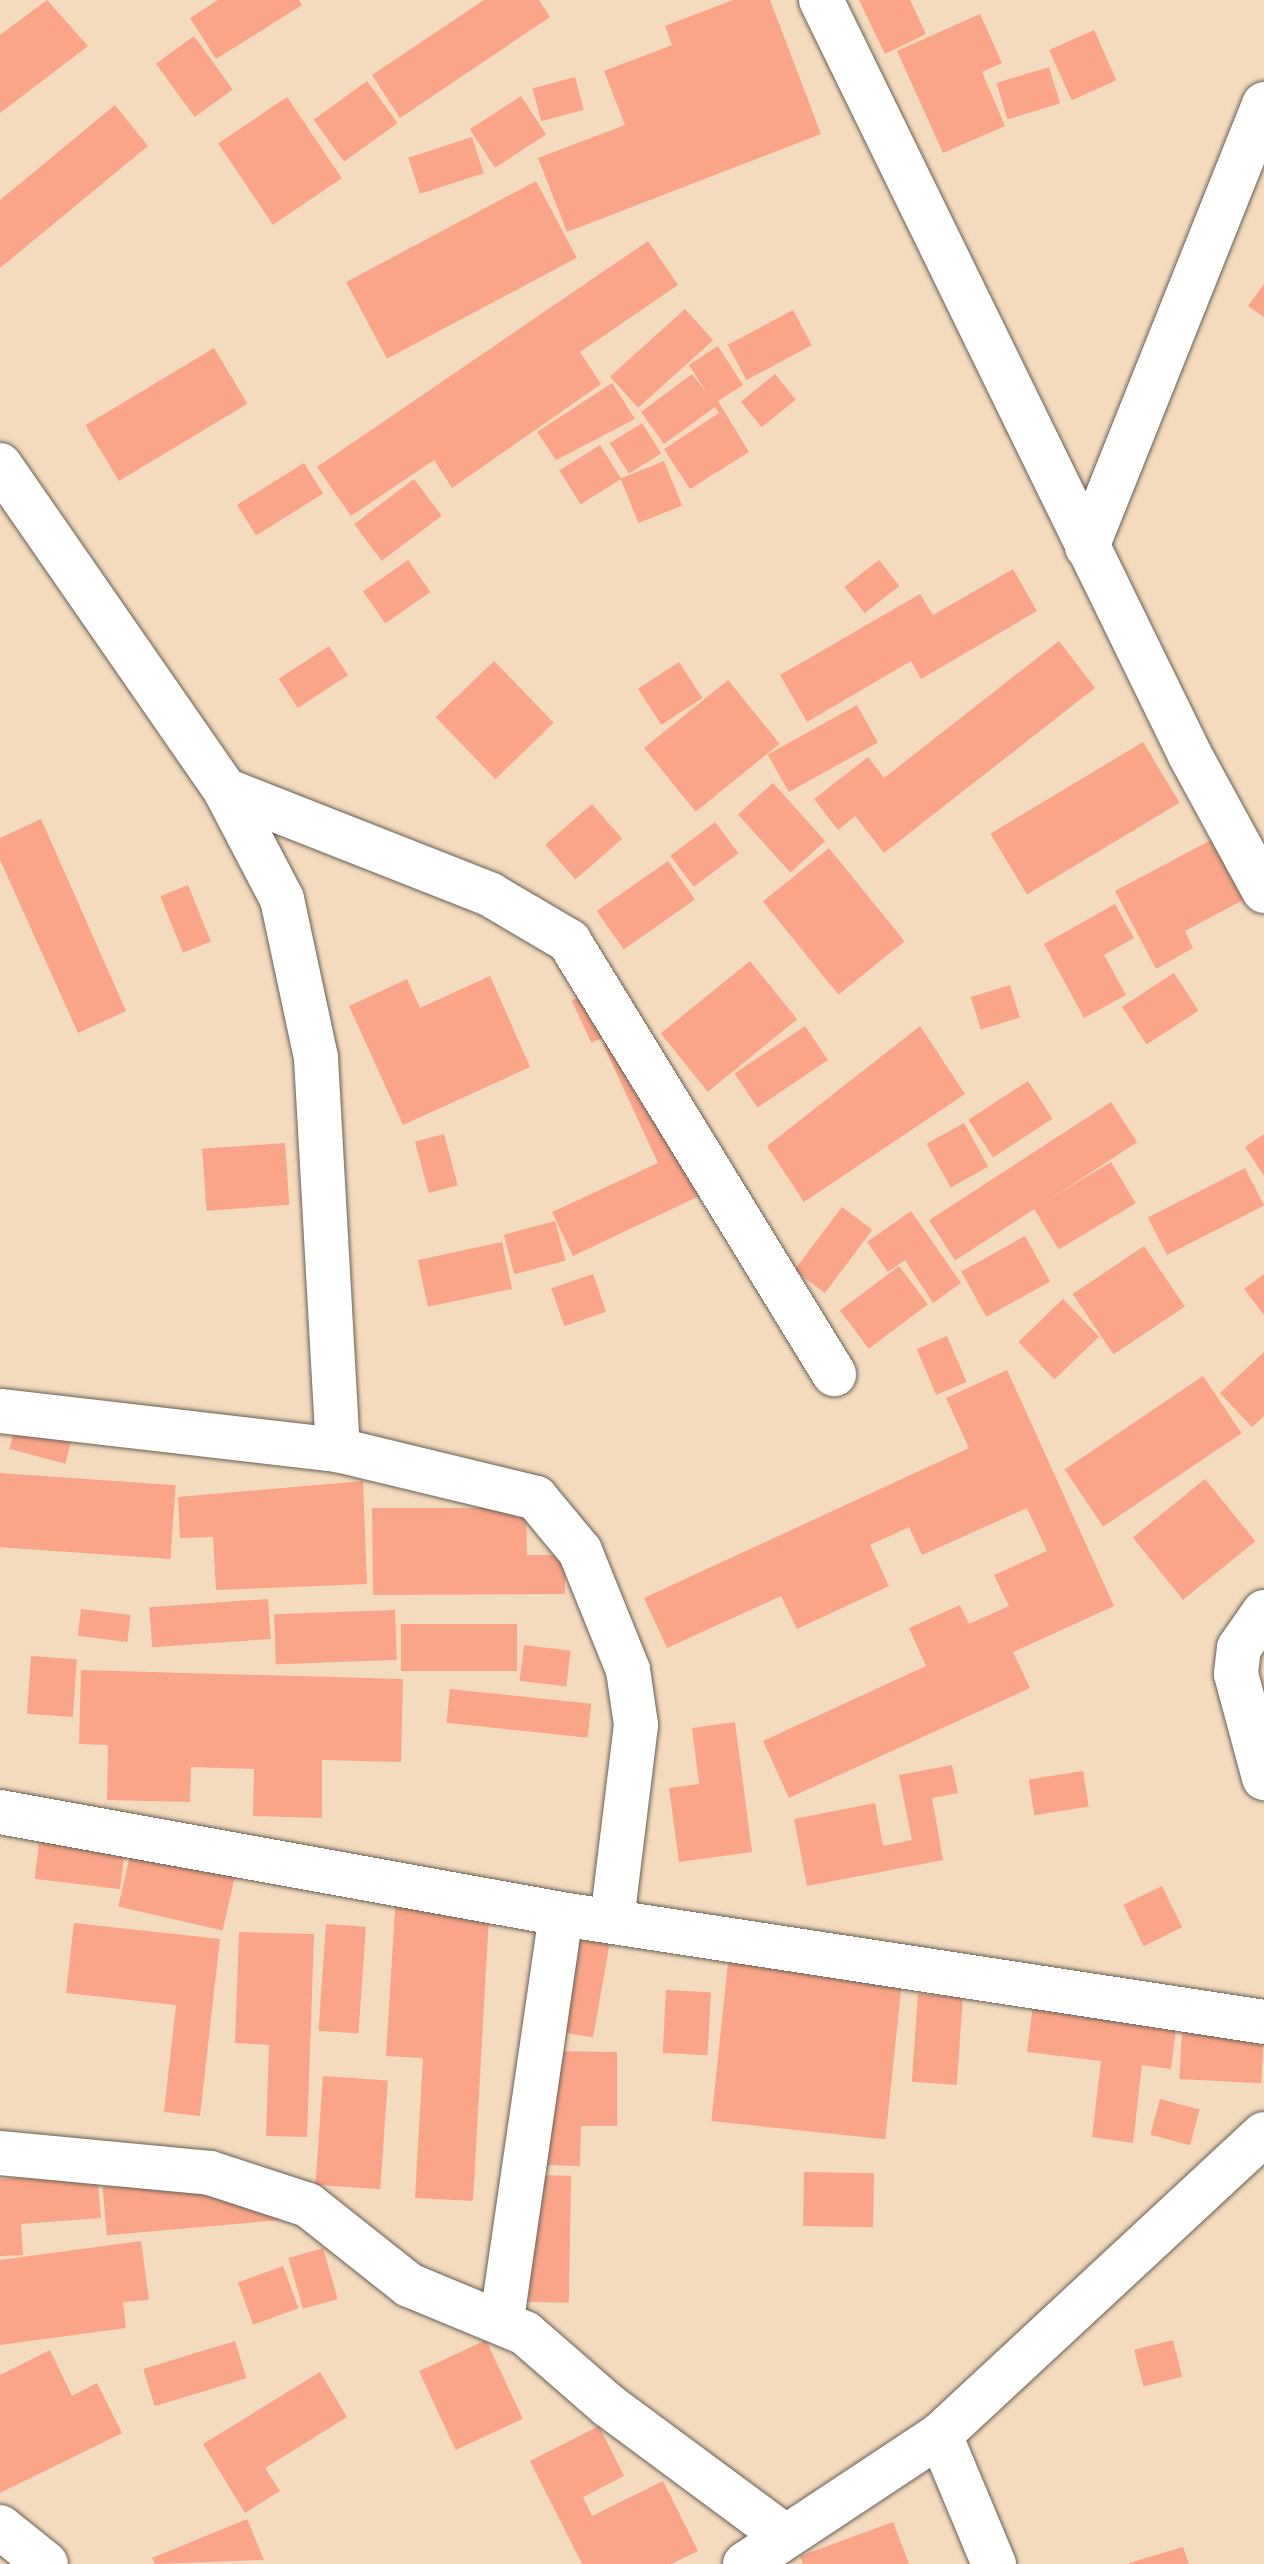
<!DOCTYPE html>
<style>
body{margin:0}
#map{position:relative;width:1264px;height:2564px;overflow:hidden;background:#f4dbbe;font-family:"Shantell Sans",sans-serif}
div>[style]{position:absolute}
.building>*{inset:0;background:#faa589;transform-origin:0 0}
.roads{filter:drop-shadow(0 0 2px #685f55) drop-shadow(0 0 2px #685f55)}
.minor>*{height:44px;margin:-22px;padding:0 22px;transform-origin:22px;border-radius:22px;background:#fff}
span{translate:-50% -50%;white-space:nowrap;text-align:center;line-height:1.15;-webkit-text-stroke:6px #fff;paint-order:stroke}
</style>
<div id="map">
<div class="building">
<i style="clip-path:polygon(47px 0,88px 46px,0 113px,0 35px)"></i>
<i style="clip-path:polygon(218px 0,299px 0,302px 5px,216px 59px,190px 18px)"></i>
<i style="clip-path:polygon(484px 0,539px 0,550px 17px,400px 118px,372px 75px)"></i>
<i style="clip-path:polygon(733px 0,770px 0,821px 134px,567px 232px,538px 158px,625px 125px,604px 71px,672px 45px,665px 26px)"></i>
<i style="clip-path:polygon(859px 0,910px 0,926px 34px,885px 54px)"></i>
<i style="clip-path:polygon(980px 14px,1002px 63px,982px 72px,1005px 126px,943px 153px,897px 51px)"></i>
<i style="left:1094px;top:30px;width:55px;height:49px;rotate:66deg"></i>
<i style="left:194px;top:36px;width:66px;height:47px;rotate:54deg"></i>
<i style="left:1049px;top:67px;width:38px;height:55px;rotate:73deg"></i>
<i style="left:575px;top:77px;width:34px;height:44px;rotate:75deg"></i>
<i style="left:367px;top:81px;width:52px;height:66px;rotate:54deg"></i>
<i style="left:521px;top:96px;width:46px;height:61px;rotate:57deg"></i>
<i style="left:287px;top:97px;width:98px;height:83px;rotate:56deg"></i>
<i style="clip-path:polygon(115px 105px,148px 146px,0 268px,0 200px)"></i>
<i style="left:472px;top:137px;width:38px;height:67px;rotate:72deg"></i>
<i style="left:536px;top:181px;width:87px;height:215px;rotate:62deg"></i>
<i style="clip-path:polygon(648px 241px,678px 285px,580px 352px,601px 384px,452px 488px,434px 460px,351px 516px,317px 467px)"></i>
<i style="clip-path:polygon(1264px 284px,1264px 317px,1248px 306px)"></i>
<i style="left:685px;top:309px;width:42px;height:101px;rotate:48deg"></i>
<i style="left:793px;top:310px;width:40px;height:74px;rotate:62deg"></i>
<i style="clip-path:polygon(718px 346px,743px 385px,718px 401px,749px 452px,690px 489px,664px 449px,719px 413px,715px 407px,664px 444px,641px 412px,692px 374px,707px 393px,689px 365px)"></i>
<i style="left:214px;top:348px;width:65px;height:150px;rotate:59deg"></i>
<i style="left:775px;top:374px;width:33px;height:44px;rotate:51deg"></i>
<i style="clip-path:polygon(612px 383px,635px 419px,556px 460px,537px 432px)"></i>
<i style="left:642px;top:423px;width:36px;height:38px;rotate:58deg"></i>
<i style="left:600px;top:445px;width:40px;height:48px;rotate:58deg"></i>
<i style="left:664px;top:461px;width:48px;height:47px;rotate:68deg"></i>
<i style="left:304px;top:463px;width:36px;height:79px;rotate:58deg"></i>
<i style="left:414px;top:479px;width:46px;height:75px;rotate:53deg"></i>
<i style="left:408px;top:560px;width:39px;height:55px;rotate:55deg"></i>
<i style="left:879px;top:560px;width:33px;height:44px;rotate:52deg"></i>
<i style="clip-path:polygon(1013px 569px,1037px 611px,921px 679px,911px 661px,807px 722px,780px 675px,920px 594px,933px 615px)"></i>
<i style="clip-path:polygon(1059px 641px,1095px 688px,884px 853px,855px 816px,838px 830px,814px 799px,868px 757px,884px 778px)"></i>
<i style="left:329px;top:646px;width:35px;height:60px;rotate:57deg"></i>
<i style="left:494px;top:661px;width:86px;height:81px;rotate:46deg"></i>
<i style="left:679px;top:662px;width:43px;height:49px;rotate:57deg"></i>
<i style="left:728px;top:680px;width:82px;height:108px;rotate:51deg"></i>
<i style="left:857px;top:705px;width:43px;height:102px;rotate:61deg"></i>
<i style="left:1143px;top:742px;width:71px;height:178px;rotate:59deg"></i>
<i style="left:773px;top:783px;width:78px;height:47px;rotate:48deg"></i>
<i style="left:592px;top:804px;width:46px;height:62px;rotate:49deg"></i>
<i style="clip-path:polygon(41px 819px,126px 1011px,78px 1033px,0 860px,0 838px)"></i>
<i style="left:715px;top:822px;width:39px;height:56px;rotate:53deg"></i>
<i style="clip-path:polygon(1211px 840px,1243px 900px,1185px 931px,1193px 948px,1156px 969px,1115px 891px)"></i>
<i style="left:829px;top:848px;width:120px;height:85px;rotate:51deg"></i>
<i style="left:668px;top:861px;width:47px;height:87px;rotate:55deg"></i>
<i style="left:188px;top:885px;width:61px;height:30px;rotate:68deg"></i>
<i style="clip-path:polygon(1115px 904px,1134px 938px,1104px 955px,1126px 995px,1084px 1018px,1044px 944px)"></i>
<i style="left:750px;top:961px;width:75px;height:115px;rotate:51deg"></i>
<i style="left:1174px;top:973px;width:45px;height:62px;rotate:57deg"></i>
<i style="clip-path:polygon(490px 976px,530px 1067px,403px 1125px,349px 1006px,407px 979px,420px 1008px)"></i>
<i style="left:607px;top:984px;width:47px;height:39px;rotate:65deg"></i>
<i style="left:1010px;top:985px;width:34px;height:41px;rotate:73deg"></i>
<i style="left:805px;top:1026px;width:41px;height:85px;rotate:56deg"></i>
<i style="clip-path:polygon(920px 1026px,965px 1094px,804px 1202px,767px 1146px)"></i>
<i style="clip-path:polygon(639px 1027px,716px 1188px,573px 1256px,552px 1212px,658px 1163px,603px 1044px)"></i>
<i style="left:1028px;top:1081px;width:45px;height:71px;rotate:57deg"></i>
<i style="left:1111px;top:1102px;width:48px;height:217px;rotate:57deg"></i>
<i style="left:964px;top:1123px;width:50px;height:43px;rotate:61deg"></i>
<i style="left:444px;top:1134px;width:53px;height:30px;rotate:75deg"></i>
<i style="clip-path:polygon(1264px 1134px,1264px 1176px,1245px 1147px)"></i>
<i style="left:285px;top:1143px;width:62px;height:83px;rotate:86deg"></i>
<i style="left:1111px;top:1162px;width:48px;height:90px;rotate:59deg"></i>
<i style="left:1245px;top:1168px;width:42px;height:109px;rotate:63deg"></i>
<i style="left:842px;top:1207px;width:38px;height:79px;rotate:37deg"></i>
<i style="clip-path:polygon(911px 1211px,961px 1283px,933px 1303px,905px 1260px,888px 1272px,867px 1242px)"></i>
<i style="left:555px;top:1221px;width:41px;height:53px;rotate:75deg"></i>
<i style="left:1025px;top:1236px;width:52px;height:73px;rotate:61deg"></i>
<i style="left:502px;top:1242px;width:48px;height:86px;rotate:78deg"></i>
<i style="left:1144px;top:1246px;width:73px;height:86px;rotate:56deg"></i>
<i style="left:899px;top:1266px;width:48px;height:74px;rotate:53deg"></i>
<i style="left:593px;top:1274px;width:40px;height:44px;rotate:71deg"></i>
<i style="clip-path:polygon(1264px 1274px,1264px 1315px,1244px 1289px)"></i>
<i style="left:1063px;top:1299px;width:52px;height:62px;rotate:46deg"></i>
<i style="left:947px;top:1336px;width:50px;height:33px;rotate:67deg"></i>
<i style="clip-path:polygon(1264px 1352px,1264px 1416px,1252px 1427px,1220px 1393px)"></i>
<i style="clip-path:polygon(1007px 1370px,1114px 1606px,1013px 1652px,1030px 1688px,789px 1798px,763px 1741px,926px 1666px,909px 1628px,960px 1605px,969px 1624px,1009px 1606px,994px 1575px,1047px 1551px,1027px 1508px,922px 1555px,909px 1527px,870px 1545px,889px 1586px,797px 1629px,781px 1596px,667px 1648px,644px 1598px,969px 1448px,946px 1398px)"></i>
<i style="left:1203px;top:1376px;width:69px;height:167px;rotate:56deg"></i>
<i style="left:18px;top:1416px;width:58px;height:34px;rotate:15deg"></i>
<i style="left:0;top:1473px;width:176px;height:74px;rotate:4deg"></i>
<i style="left:1205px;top:1479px;width:80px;height:93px;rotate:51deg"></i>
<i style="clip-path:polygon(363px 1481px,367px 1584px,216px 1590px,213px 1537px,180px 1538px,178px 1497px)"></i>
<i style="clip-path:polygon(372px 1508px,526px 1508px,527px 1555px,565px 1555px,565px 1594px,373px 1595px)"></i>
<i style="left:268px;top:1599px;width:40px;height:119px;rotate:86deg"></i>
<i style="left:81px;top:1609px;width:50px;height:27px;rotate:7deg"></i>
<i style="left:395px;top:1610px;width:50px;height:121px;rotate:88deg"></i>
<i style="left:401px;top:1624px;width:116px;height:47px"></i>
<i style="left:524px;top:1645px;width:47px;height:36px;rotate:7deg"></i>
<i style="left:31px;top:1656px;width:46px;height:58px;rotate:4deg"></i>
<i style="clip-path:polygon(81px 1670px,403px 1679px,401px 1762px,322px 1760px,322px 1818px,253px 1816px,254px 1769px,191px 1767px,190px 1802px,107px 1800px,108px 1745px,79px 1744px)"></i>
<i style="left:450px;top:1689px;width:142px;height:34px;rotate:6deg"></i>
<i style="clip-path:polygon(735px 1722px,752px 1852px,679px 1862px,669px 1788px,699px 1784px,692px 1728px)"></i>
<i style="clip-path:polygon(952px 1765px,958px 1793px,932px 1798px,943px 1860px,807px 1886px,794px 1819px,875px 1803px,883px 1846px,912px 1840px,899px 1775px)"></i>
<i style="left:1083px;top:1771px;width:36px;height:55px;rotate:81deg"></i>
<i style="left:40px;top:1835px;width:86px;height:44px;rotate:7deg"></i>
<i style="left:132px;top:1847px;width:107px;height:61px;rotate:13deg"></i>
<i style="left:1162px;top:1886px;width:46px;height:43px;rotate:64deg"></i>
<i style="clip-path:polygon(396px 1892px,490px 1898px,473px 2201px,415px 2198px,423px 2058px,386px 2056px)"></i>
<i style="left:572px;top:1915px;width:42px;height:117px;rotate:10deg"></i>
<i style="clip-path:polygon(74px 1923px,220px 1939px,200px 2116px,164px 2112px,176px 2005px,66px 1993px)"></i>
<i style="left:326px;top:1924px;width:40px;height:107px;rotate:4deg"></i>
<i style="clip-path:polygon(239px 1932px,314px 1934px,307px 2137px,266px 2136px,269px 2045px,235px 2043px)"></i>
<i style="left:729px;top:1953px;width:175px;height:169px;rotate:6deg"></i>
<i style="left:666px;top:1990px;width:45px;height:63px;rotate:3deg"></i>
<i style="left:918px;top:1994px;width:45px;height:88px;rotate:4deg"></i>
<i style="clip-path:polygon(1033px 2005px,1177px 2021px,1171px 2069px,1142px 2065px,1133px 2143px,1092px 2137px,1101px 2061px,1027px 2052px)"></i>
<i style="left:1182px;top:2029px;width:82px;height:50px;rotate:3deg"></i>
<i style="clip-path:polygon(543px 2051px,617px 2052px,617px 2126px,581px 2126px,580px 2166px,542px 2165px)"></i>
<i style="left:323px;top:2076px;width:65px;height:109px;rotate:4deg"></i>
<i style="left:1160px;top:2099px;width:41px;height:37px;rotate:15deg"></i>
<i style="left:279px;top:2172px;width:48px;height:177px;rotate:85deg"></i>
<i style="left:804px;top:2172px;width:70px;height:54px;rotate:1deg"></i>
<i style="clip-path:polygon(97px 2173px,101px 2218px,21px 2224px,23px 2255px,0 2256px,0 2179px)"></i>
<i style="left:531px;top:2175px;width:40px;height:127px;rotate:1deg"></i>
<i style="clip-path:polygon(141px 2241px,149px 2300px,123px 2302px,126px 2328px,0 2345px,0 2260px)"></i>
<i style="left:323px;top:2248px;width:53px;height:36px;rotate:74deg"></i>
<i style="left:283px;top:2266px;width:45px;height:48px;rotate:70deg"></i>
<i style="left:486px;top:2340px;width:87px;height:74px;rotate:65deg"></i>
<i style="left:1173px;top:2340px;width:38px;height:40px;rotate:76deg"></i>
<i style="left:235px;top:2341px;width:39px;height:96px;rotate:73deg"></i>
<i style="clip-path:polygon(50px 2350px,72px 2396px,97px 2383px,122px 2433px,0 2493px,0 2375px)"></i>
<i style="clip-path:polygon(320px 2372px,347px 2417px,265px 2468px,280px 2491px,245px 2513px,203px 2444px)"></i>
<i style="clip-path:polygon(599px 2426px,624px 2476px,583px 2497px,592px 2516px,663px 2481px,698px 2551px,671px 2564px,582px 2564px,530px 2461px)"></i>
<i style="clip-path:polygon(247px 2519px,264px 2560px,155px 2564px,152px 2558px)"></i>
<i style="clip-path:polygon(893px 2522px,909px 2564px,803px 2564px,800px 2556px)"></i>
<i style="clip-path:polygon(1183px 2547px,1189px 2564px,1129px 2564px,1129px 2563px)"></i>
</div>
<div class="roads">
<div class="minor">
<i style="left:821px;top:0;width:840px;rotate:63.95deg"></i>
<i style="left:1190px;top:755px;width:155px;rotate:61.4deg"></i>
<i style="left:0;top:465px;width:395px;rotate:55.3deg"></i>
<i style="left:225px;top:790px;width:123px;rotate:62.4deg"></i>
<i style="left:282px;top:899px;width:163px;rotate:77.9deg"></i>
<i style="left:316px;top:1058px;width:393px;rotate:86.8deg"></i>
<i style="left:338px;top:1450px;width:340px;rotate:-173.4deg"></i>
<i style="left:1087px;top:547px;width:477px;rotate:-68.2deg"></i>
<i style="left:225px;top:790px;width:286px;rotate:21.5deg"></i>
<i style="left:491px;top:895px;width:91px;rotate:30.5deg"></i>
<i style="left:569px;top:941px;width:508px;rotate:58.53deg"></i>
<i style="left:338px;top:1450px;width:204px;rotate:13.6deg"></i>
<i style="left:536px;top:1498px;width:69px;rotate:50.3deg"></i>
<i style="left:580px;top:1551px;width:128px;rotate:68deg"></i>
<i style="left:628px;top:1670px;width:56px;rotate:81.7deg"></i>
<i style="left:636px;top:1725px;width:197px;rotate:97deg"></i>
<i style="left:1264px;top:1612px;width:44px;rotate:124.8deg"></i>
<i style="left:1239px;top:1648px;width:26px;rotate:97deg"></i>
<i style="left:1236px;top:1674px;width:108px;rotate:74.9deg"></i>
<i style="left:0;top:1812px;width:570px;rotate:10.3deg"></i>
<i style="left:561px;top:1914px;width:711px;rotate:8.73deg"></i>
<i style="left:0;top:2153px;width:211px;rotate:5.4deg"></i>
<i style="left:210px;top:2173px;width:103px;rotate:18.1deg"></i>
<i style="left:308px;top:2205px;width:129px;rotate:38.4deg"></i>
<i style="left:409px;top:2285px;width:126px;rotate:22.5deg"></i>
<i style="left:525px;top:2333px;width:111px;rotate:41deg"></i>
<i style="left:609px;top:2406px;width:215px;rotate:36.5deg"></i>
<i style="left:502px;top:2319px;width:409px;rotate:-81.7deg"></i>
<i style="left:940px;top:2435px;width:140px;rotate:67.3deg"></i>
<i style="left:0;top:2527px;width:59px;rotate:38.8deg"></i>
<i style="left:745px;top:2564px;width:234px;rotate:-33.5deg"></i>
<i style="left:940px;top:2435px;width:442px;rotate:-42.9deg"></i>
</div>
</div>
</div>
